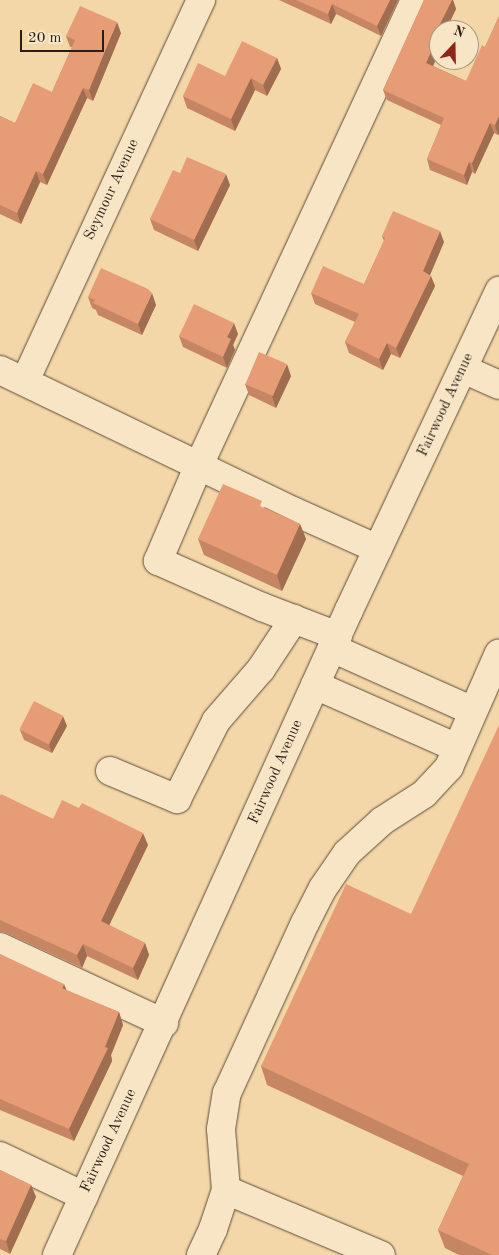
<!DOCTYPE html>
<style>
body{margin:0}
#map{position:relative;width:499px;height:1255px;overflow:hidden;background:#f4d7a8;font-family:"Old Standard TT",serif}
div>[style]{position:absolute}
.roads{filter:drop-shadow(0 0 1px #5c4c3a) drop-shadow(0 0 1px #5c4c3a)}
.minor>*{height:28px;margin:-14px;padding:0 14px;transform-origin:14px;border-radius:14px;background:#f8e5c6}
.wall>*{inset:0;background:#c68664}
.shaded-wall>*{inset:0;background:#a16d51}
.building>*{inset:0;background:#e69c74;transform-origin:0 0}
span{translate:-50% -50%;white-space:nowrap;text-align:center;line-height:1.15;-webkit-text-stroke:4.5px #f8e5c6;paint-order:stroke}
.street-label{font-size:15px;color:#291d16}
.north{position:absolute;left:429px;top:20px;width:50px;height:50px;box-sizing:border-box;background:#f8e5c6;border:1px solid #a59580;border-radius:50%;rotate:21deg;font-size:14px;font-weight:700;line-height:20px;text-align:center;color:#291d16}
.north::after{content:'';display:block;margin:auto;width:18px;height:22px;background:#8f2418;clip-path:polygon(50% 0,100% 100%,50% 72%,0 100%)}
.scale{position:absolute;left:20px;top:30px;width:84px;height:22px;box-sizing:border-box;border:2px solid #291d16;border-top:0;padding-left:6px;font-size:15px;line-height:18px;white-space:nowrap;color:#291d16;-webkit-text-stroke:4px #f8e5c6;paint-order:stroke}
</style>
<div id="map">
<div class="roads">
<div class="minor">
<i style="left:463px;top:369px;width:39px;rotate:24deg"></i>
<i style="left:0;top:370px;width:325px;rotate:25.7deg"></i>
<i style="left:293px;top:511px;width:93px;rotate:24.1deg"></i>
<i style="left:25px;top:381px;width:420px;rotate:-65.2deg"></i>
<i style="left:338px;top:636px;width:81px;rotate:-159.1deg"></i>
<i style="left:262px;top:607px;width:114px;rotate:-156.1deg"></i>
<i style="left:158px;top:561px;width:104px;rotate:-66.9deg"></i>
<i style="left:199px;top:465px;width:513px;rotate:-65.08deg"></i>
<i style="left:332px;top:648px;width:154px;rotate:24.1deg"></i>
<i style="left:315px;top:685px;width:155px;rotate:23.9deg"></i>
<i style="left:110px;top:771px;width:73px;rotate:22.7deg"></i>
<i style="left:177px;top:799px;width:87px;rotate:-63.4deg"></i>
<i style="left:216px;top:721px;width:69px;rotate:-49.1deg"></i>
<i style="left:261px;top:669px;width:60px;rotate:-56.6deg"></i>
<i style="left:0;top:947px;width:181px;rotate:24.9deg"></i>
<i style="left:0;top:1156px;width:93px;rotate:25.5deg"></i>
<i style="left:226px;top:1190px;width:168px;rotate:22.8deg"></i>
<i style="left:57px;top:1255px;width:708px;rotate:-65.64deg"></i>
<i style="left:349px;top:610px;width:353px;rotate:-64.8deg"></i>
<i style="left:201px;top:1255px;width:29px;rotate:-65deg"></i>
<i style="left:213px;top:1229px;width:41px;rotate:-71.6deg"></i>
<i style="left:226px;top:1190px;width:61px;rotate:-94.7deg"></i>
<i style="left:221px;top:1129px;width:36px;rotate:-81deg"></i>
<i style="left:227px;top:1093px;width:187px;rotate:-65.4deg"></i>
<i style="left:305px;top:923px;width:39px;rotate:-63deg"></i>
<i style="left:323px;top:888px;width:42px;rotate:-55.6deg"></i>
<i style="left:347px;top:853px;width:47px;rotate:-42.4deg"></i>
<i style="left:382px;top:821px;width:50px;rotate:-32.7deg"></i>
<i style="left:424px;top:794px;width:37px;rotate:-47deg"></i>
<i style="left:449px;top:767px;width:124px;rotate:-66.3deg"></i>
</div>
</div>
<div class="wall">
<i style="clip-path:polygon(279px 0,398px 0,381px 36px,336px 14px,331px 24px)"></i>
<i style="clip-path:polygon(424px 0,453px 0,456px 9px,446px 30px,439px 30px,439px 52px,433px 66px,466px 81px,485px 47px,499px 16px,499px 134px,498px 135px,494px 133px,475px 174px,472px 172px,467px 185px,430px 170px,427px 159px,441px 125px,387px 100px,383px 90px)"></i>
<i style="clip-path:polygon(121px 33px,93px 101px,87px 98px,47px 185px,40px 182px,21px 224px,0 214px,0 116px,15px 123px,52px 92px,72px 47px,70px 47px,66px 36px)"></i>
<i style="clip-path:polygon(277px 58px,281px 69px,267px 96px,255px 90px,235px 131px,187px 108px,183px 96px,225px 76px)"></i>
<i style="clip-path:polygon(180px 173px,230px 185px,198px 251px,154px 230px,150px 219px)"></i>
<i style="clip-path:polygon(382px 236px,444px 242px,430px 275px,435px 286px,400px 358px,391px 354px,383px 370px,349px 353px,345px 342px,355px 322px,315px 304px,311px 293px,364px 284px,384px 241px)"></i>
<i style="clip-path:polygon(88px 297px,156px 305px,142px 335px,98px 315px,96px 310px,92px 308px)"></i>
<i style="clip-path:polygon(238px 334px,233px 345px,235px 350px,227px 368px,183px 347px,179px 336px)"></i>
<i style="clip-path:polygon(291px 376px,276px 408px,249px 395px,245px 384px)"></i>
<i style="clip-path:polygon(265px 507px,300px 524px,306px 539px,282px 591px,204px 555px,198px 539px)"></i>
<i style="clip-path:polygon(67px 726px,52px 753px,24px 740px,20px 730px)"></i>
<i style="clip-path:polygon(0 796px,53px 819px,148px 845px,109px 925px,145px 943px,149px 955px,138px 980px,87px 956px,82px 968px,6px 933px,0 932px)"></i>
<i style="clip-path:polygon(411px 914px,499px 1255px,459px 1255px,445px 1248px,438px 1230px,463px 1176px,267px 1085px,261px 1066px)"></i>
<i style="clip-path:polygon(0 954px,67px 991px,119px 1012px,123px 1025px,111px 1055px,112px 1061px,74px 1141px,0 1110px)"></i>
<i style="clip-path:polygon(0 1170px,31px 1185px,36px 1197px,10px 1254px,0 1249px)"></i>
</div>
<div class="shaded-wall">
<i style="clip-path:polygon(390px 0,398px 0,381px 36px,377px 26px)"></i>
<i style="clip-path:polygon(452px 0,453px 0,456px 9px,446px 30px,439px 30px,438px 28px)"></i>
<i style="clip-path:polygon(332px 4px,336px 14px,331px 24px,328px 14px)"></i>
<i style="clip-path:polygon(117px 22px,121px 33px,93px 101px,89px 90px)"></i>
<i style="clip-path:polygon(439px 34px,439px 52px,430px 73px,426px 63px)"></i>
<i style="clip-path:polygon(277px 58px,281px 69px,267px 96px,263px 85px)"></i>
<i style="clip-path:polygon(251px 78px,255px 90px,235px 131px,231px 119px)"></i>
<i style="clip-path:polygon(83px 88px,87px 98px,47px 185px,43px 174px)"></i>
<i style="clip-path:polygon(499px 116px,499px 134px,498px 135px,495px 125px)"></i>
<i style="clip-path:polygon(490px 123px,494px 133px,475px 174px,472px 163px)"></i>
<i style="clip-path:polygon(469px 162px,472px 172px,467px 185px,464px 175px)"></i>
<i style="clip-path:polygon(36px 171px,40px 182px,21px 224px,17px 213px)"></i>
<i style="clip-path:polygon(226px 174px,230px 185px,198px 251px,194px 240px)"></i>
<i style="clip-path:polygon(440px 231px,444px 242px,427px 282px,423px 271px)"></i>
<i style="clip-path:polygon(431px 276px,435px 286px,400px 358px,396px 348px)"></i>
<i style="clip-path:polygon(152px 293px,156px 305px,142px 335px,138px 324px)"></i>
<i style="clip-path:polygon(234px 323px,238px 334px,233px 345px,235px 350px,227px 368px,223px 357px,227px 337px)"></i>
<i style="clip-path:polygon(387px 343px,391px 354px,383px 370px,379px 359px)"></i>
<i style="clip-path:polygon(287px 364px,291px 376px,276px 408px,272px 396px)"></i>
<i style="clip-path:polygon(300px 524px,306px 539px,282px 591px,277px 575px)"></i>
<i style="clip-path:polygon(63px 716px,67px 726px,52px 753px,49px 744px)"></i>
<i style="clip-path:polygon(143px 833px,148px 845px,105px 934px,101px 921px)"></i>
<i style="clip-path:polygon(145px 943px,149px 955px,138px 980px,133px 968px)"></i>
<i style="clip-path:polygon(83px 944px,87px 956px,82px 968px,77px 955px)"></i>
<i style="clip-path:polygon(64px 984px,69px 996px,62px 988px)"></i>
<i style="clip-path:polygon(119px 1012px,123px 1025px,111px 1055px,112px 1061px,74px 1141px,69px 1129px)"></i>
<i style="clip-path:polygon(31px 1185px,36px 1197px,10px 1254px,6px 1241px)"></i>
</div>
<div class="building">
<i style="clip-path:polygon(296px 0,390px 0,377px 26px,332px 4px,328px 14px)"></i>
<i style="clip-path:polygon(424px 0,452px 0,438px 28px,441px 29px,441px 30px,439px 30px,439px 34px,426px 63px,466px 81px,482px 45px,485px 47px,499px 16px,499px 116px,495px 125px,490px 123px,472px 163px,469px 162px,464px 175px,427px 159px,444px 118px,383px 90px)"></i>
<i style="clip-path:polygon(80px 6px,117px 22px,89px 90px,83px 88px,43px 174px,36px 171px,17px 213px,0 205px,0 116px,15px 123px,33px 83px,52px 92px,75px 40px,66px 36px)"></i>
<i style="clip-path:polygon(242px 41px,277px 58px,263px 85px,251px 78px,231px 119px,183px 96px,198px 63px,225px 76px)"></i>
<i style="clip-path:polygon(187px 157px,226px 174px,194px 240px,150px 219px,173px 170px,180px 173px)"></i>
<i style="clip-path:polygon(393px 211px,440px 231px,423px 271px,431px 276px,396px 348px,387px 343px,379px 359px,345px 342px,359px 314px,311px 293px,323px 266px,364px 284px,385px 238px,382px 236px)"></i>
<i style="clip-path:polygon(101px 268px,148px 289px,152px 293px,138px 324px,93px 303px,95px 300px,88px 297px)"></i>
<i style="clip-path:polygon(194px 304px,234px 323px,227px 337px,231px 339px,223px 357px,179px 336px)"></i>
<i style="left:259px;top:352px;width:30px;height:35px;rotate:23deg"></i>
<i style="clip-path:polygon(223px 484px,262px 501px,260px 506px,300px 524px,277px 575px,198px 539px)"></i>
<i style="left:34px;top:701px;width:33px;height:32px;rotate:27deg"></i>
<i style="clip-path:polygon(499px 725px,499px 1255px,492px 1255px,438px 1230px,469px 1164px,261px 1066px,346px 884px,411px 914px)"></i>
<i style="clip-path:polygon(1px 794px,53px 819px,62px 800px,79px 808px,82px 803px,143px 833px,101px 921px,145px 943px,133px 968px,83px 944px,77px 955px,0 920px,0 796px)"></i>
<i style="clip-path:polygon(0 954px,64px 984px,62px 988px,119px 1012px,105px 1047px,108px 1048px,69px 1129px,0 1099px)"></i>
<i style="clip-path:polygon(0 1170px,31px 1185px,6px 1241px,0 1239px)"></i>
</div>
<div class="street-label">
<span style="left:112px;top:190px;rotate:-65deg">Seymour Avenue</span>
<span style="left:446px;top:405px;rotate:-65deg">Fairwood Avenue</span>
<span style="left:276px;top:772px;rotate:-66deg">Fairwood Avenue</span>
<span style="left:109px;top:1141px;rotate:-65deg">Fairwood Avenue</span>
</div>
<div class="north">N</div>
<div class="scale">20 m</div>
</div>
